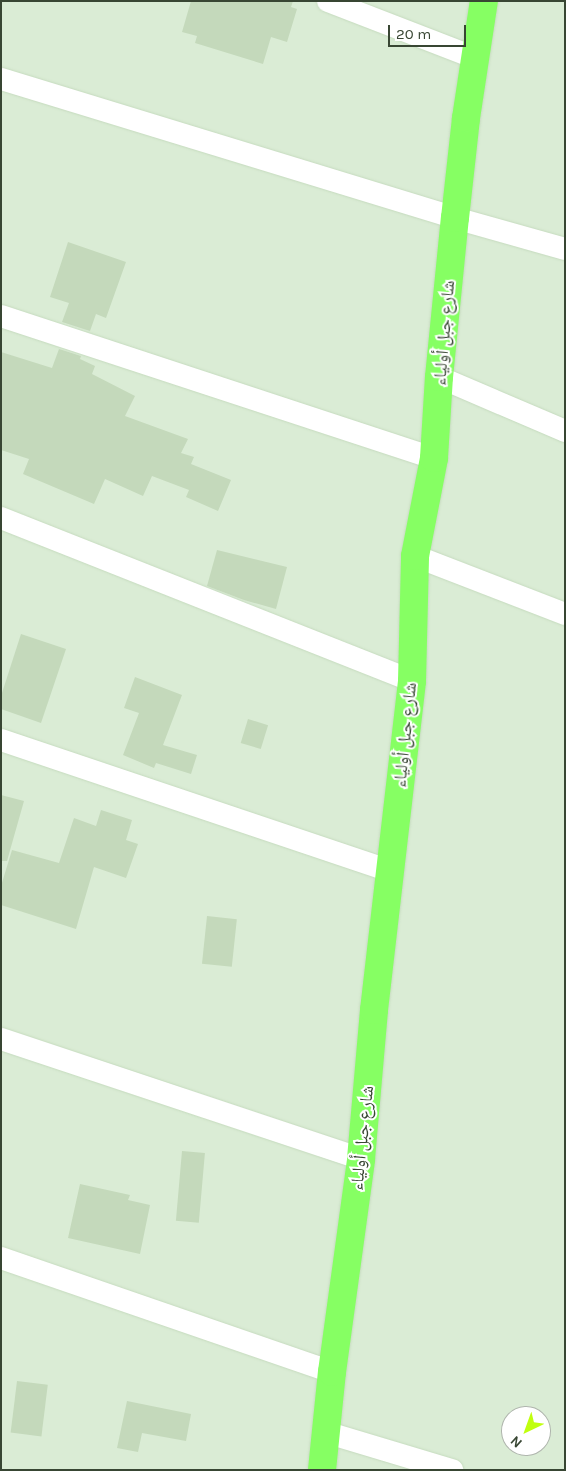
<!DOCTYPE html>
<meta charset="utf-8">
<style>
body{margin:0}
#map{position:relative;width:566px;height:1471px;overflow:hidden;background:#e7f4e4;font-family:Karla,"Noto Naskh Arabic",sans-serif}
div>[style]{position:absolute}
.residential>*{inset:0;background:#daecd5}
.building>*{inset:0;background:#c4d9bb;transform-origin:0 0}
.roads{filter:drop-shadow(0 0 1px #c6dbbf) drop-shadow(0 0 1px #c6dbbf)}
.street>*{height:22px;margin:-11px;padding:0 11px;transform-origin:11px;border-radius:11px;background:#fff}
.highway>*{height:28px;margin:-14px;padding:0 14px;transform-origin:14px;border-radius:14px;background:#86ff63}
span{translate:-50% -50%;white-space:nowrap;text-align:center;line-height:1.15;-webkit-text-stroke:4px #fff;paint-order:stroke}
.street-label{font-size:18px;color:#384633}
.frame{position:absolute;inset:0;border:2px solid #384633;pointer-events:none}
.north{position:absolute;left:501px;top:1406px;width:50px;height:50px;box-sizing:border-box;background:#fff;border:1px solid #afb5ad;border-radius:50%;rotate:222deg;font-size:14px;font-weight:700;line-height:20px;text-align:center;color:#384633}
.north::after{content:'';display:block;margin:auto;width:18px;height:22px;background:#c0ff0f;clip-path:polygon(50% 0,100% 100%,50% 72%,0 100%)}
.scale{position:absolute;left:388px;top:25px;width:78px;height:22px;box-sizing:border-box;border:2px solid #384633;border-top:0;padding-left:6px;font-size:15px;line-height:18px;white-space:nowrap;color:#384633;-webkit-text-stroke:4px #fff;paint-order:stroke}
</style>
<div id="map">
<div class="residential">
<i style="clip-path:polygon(evenodd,1px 1px,565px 1px,565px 1470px,1px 1470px,1px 1px,511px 1416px,541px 1416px,541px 1446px,511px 1446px,511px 1416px)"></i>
</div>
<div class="building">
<i style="clip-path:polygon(191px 1px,293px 1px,291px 7px,297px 9px,287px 42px,271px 37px,263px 64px,195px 43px,197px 36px,182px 32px)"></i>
<i style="clip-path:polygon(68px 242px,126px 262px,106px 318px,96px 314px,90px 331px,62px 322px,69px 303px,50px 297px)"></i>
<i style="clip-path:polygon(59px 349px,81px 356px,80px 359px,95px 366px,92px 374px,135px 396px,125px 416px,188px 439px,181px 453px,194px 457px,191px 464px,231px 480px,218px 511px,186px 497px,189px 490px,152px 476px,143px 496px,105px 479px,94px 504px,23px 474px,29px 459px,1px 450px,1px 352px,52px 368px)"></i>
<i style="clip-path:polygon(217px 550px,287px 567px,276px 609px,244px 600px,207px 586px)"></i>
<i style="clip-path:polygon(21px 634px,66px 649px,41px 723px,1px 709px,1px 696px)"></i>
<i style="clip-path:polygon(135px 677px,182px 695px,163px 745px,197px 755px,191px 774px,156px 763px,154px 768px,123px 755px,139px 713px,124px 708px)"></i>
<i style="left:248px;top:719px;width:21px;height:25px;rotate:17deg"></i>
<i style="clip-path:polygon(1px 795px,24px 801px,7px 861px,1px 861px)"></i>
<i style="clip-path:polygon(101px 810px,132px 820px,126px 840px,138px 844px,126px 878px,94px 867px,76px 929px,1px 905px,1px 886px,12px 850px,59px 863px,74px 818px,96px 826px)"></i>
<i style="left:207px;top:916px;width:30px;height:48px;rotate:6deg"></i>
<i style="left:182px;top:1151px;width:23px;height:70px;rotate:5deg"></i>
<i style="clip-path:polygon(80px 1184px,130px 1195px,128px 1200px,150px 1205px,140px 1254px,68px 1238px)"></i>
<i style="left:17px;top:1381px;width:31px;height:52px;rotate:7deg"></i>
<i style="clip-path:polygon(127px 1401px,191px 1414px,186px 1441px,142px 1433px,138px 1452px,117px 1448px)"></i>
</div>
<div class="roads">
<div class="street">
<i style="left:328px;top:1px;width:159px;rotate:21.1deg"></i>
<i style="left:1px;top:79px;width:475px;rotate:17deg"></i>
<i style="left:455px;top:218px;width:114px;rotate:15.7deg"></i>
<i style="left:1px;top:316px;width:456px;rotate:18.2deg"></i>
<i style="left:439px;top:377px;width:137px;rotate:23.2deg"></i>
<i style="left:1px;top:518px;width:442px;rotate:21.6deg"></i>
<i style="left:415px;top:556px;width:161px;rotate:21.1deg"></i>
<i style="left:1px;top:740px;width:410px;rotate:18.6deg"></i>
<i style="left:1px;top:1039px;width:379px;rotate:18.4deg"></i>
<i style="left:1px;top:1258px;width:350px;rotate:19deg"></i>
<i style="left:325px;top:1432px;width:133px;rotate:16.7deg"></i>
</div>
<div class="highway">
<i style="left:322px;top:1470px;width:99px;rotate:-84.2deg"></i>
<i style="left:332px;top:1372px;width:215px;rotate:-82.2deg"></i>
<i style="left:361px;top:1159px;width:150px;rotate:-85deg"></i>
<i style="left:374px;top:1010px;width:331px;rotate:-83.4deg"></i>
<i style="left:412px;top:681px;width:125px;rotate:-88.6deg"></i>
<i style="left:415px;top:556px;width:100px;rotate:-79deg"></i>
<i style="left:434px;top:458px;width:81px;rotate:-86.5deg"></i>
<i style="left:439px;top:377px;width:160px;rotate:-84.3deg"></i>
<i style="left:455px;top:218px;width:101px;rotate:-83.7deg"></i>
<i style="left:466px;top:118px;width:118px;rotate:-81.3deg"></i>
</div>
</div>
<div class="street-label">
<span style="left:444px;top:333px;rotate:-85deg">شارع جبل أولياء</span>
<span style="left:405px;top:735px;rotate:-84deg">شارع جبل أولياء</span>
<span style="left:362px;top:1138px;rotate:-84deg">شارع جبل أولياء</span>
</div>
<div class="frame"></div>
<div class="north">N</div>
<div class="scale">20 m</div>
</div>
